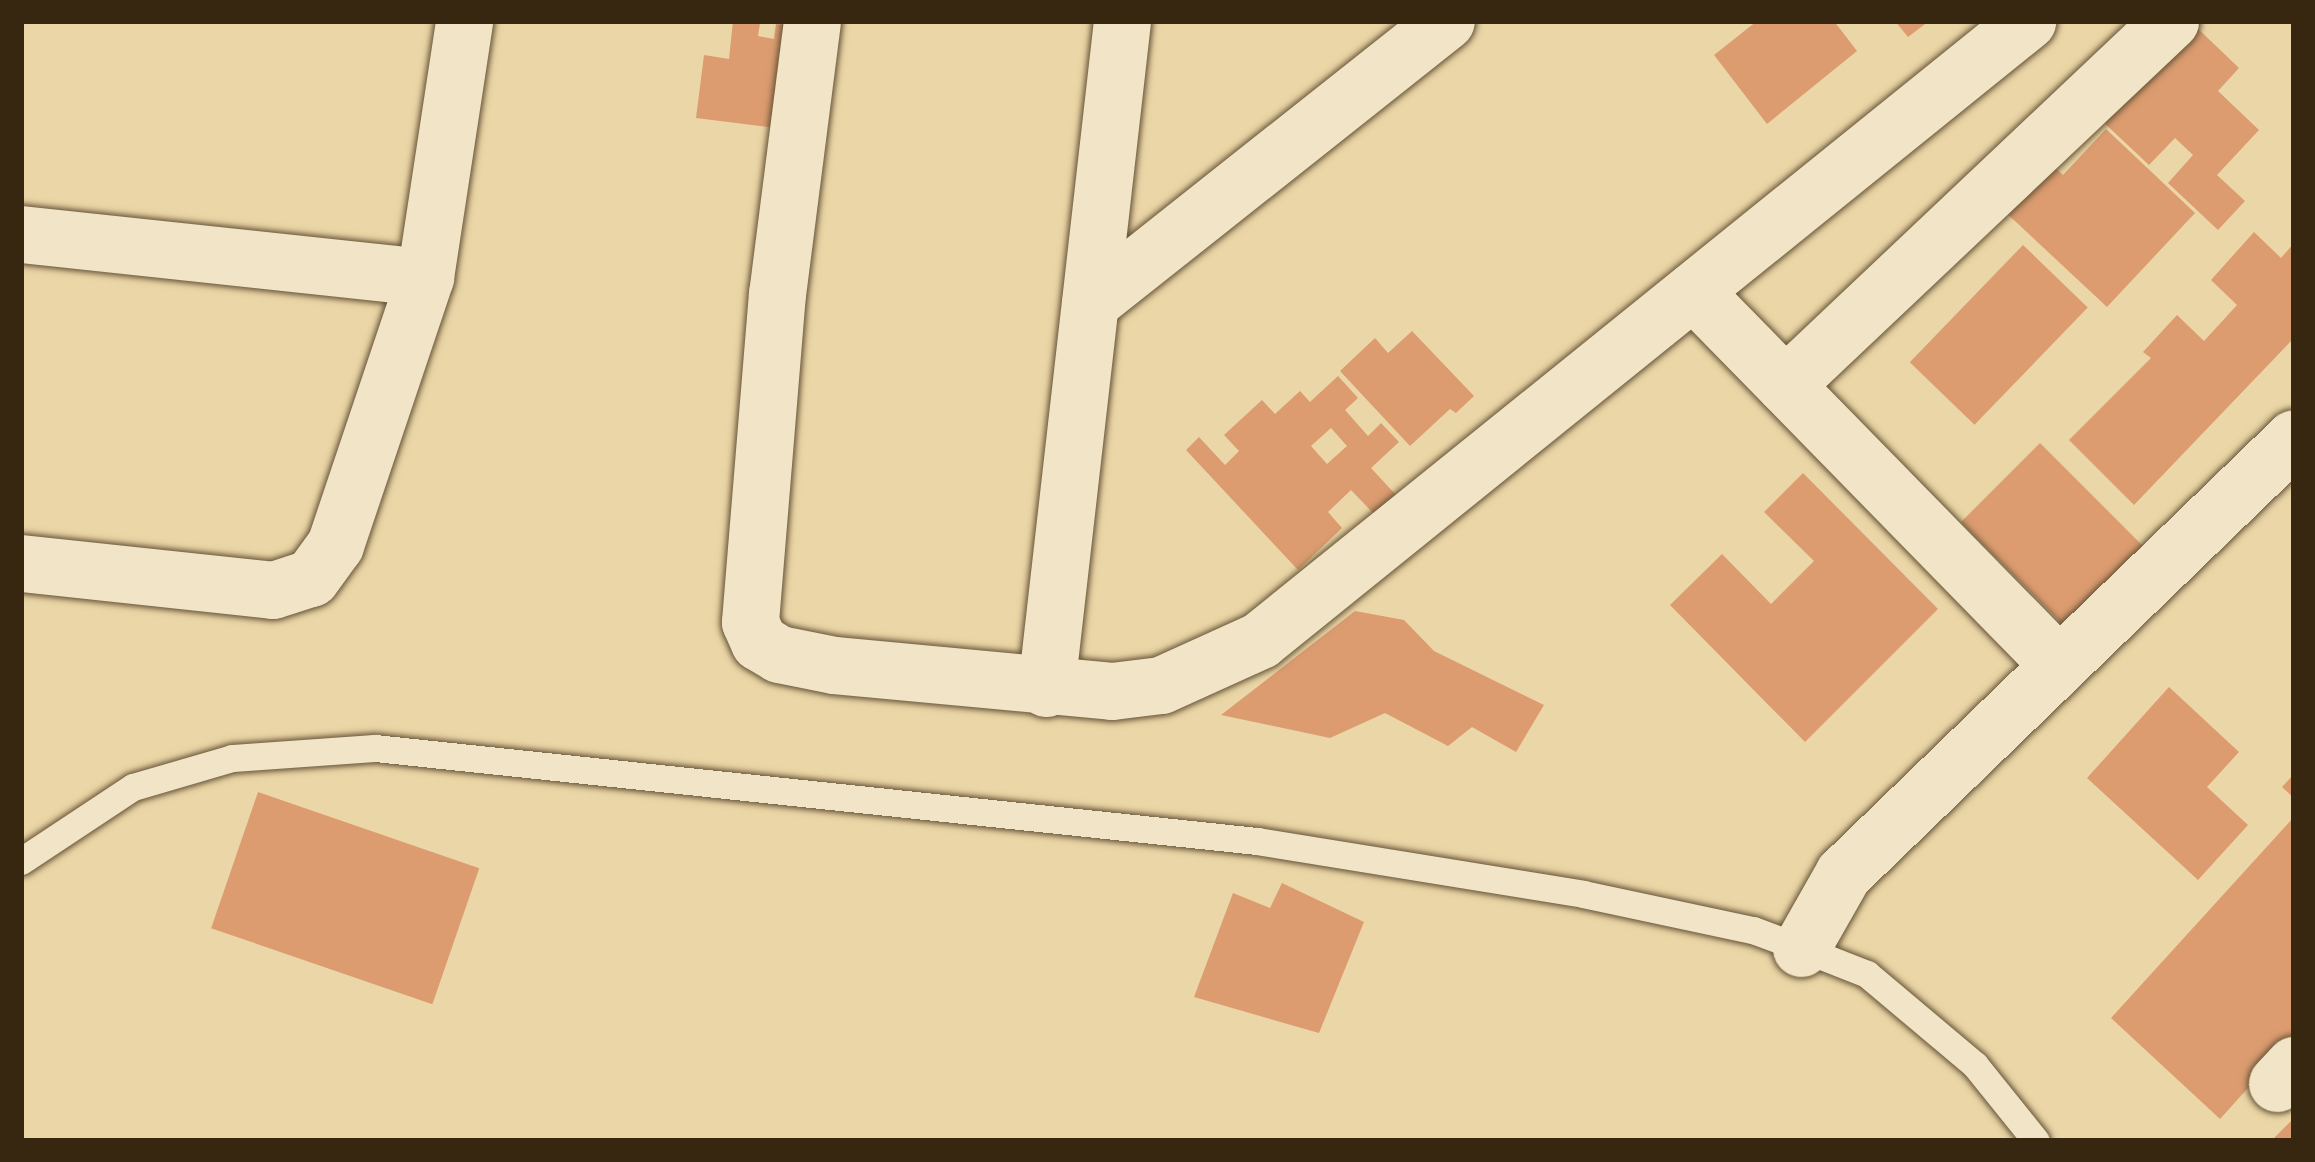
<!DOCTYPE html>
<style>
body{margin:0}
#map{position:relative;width:2315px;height:1162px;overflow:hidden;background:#ebd6a7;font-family:Vollkorn,serif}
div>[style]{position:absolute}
.building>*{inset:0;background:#dc9c70;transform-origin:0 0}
.roads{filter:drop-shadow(0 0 3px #655336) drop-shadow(0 0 3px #655336)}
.service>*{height:27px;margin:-13.5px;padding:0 13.5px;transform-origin:13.5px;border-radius:13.5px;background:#f2e4c6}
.minor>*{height:57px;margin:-28.5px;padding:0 28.5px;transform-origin:28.5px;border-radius:28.5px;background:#f2e4c6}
span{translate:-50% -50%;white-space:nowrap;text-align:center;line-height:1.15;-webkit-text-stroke:10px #f2e4c6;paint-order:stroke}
.frame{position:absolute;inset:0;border:24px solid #382710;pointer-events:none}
</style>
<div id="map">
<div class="building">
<i style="clip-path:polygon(733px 21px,760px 23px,758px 36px,774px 39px,776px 24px,797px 27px,785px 129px,696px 118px,704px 55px,729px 59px)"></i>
<i style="clip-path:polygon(1757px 21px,1834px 21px,1857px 51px,1767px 124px,1714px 55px)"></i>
<i style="clip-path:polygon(1895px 21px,1929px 21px,1908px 37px)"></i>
<i style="clip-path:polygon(2192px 23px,2239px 68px,2218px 91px,2259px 130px,2217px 175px,2245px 201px,2218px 230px,2168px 183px,2193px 155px,2175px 138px,2149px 165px,2101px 120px)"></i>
<i style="clip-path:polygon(2106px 129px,2195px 213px,2107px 307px,2002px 209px,2047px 160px,2063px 175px)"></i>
<i style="clip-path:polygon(2254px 232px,2281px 258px,2294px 243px,2294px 338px,2134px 505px,2069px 440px,2151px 358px,2143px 352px,2177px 315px,2204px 341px,2237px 305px,2211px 280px)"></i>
<i style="left:2023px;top:245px;width:90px;height:163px;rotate:44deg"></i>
<i style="clip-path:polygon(1412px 331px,1474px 396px,1456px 413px,1450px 409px,1410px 446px,1340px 371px,1375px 338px,1388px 353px)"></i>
<i style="clip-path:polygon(evenodd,1338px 376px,1358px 398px,1345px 410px,1368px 436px,1381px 423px,1399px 442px,1371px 468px,1396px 495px,1375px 515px,1351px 490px,1328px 512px,1342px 528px,1298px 570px,1186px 450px,1199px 437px,1225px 465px,1239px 451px,1224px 435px,1262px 400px,1275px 414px,1300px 391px,1310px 402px,1338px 376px,1331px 428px,1347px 446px,1327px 464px,1311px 446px,1331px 428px)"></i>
<i style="left:2040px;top:443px;width:153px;height:112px;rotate:45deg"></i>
<i style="clip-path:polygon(1803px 473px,1938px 609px,1805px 742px,1670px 605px,1722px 554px,1771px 604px,1814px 561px,1764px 512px)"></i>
<i style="clip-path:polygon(1355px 611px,1404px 620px,1434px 651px,1544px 705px,1516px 752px,1472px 727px,1448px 746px,1385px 713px,1330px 738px,1221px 715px)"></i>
<i style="clip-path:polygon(2169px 687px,2239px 752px,2207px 787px,2248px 825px,2198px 880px,2087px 778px)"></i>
<i style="clip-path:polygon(2294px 774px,2294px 798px,2282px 787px)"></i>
<i style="left:258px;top:792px;width:234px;height:144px;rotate:19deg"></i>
<i style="clip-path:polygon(2294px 817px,2294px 1037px,2220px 1119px,2111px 1018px)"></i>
<i style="clip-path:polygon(1282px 883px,1364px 922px,1319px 1033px,1194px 997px,1233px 893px,1270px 908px)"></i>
<i style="clip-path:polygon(2294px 1118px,2294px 1141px,2271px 1141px)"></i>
</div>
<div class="roads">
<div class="service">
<i style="left:21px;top:861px;width:134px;rotate:-33.5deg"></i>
<i style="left:133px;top:787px;width:103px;rotate:-16.3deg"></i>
<i style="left:232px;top:758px;width:143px;rotate:-4deg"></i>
<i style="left:375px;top:748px;width:887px;rotate:6.02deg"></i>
<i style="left:1257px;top:841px;width:330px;rotate:9.2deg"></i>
<i style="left:1583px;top:894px;width:174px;rotate:12deg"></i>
<i style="left:1753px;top:930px;width:51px;rotate:20.6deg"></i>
<i style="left:1801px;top:948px;width:71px;rotate:21.5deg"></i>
<i style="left:1867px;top:974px;width:141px;rotate:40.1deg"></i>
<i style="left:1975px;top:1065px;width:97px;rotate:51.2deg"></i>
</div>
<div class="minor">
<i style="left:812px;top:21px;width:274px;rotate:97.3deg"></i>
<i style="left:777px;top:293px;width:330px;rotate:94.7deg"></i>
<i style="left:750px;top:622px;width:22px;rotate:66deg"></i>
<i style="left:759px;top:642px;width:23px;rotate:31deg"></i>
<i style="left:779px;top:654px;width:56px;rotate:11.3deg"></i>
<i style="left:834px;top:665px;width:279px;rotate:5.3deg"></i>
<i style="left:1112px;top:691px;width:49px;rotate:-7deg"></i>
<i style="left:1161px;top:685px;width:109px;rotate:-24.4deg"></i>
<i style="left:1260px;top:640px;width:986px;rotate:-38.9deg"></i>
<i style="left:21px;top:234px;width:406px;rotate:6.1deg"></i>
<i style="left:1693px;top:291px;width:523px;rotate:45.62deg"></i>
<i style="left:1090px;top:303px;width:454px;rotate:-38.4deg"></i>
<i style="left:1785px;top:385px;width:530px;rotate:-43.39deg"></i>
<i style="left:21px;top:563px;width:253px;rotate:6.1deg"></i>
<i style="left:273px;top:590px;width:40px;rotate:-18deg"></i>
<i style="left:311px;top:578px;width:41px;rotate:-54deg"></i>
<i style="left:335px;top:545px;width:283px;rotate:-71.4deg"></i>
<i style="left:425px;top:277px;width:259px;rotate:-81.3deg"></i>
<i style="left:1046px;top:688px;width:671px;rotate:-83.5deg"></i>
<i style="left:1801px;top:948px;width:85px;rotate:-60.4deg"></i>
<i style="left:1843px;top:874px;width:627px;rotate:-44.03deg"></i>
<i style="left:2277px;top:1083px;width:25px;rotate:-47deg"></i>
</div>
</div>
<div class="frame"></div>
</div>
